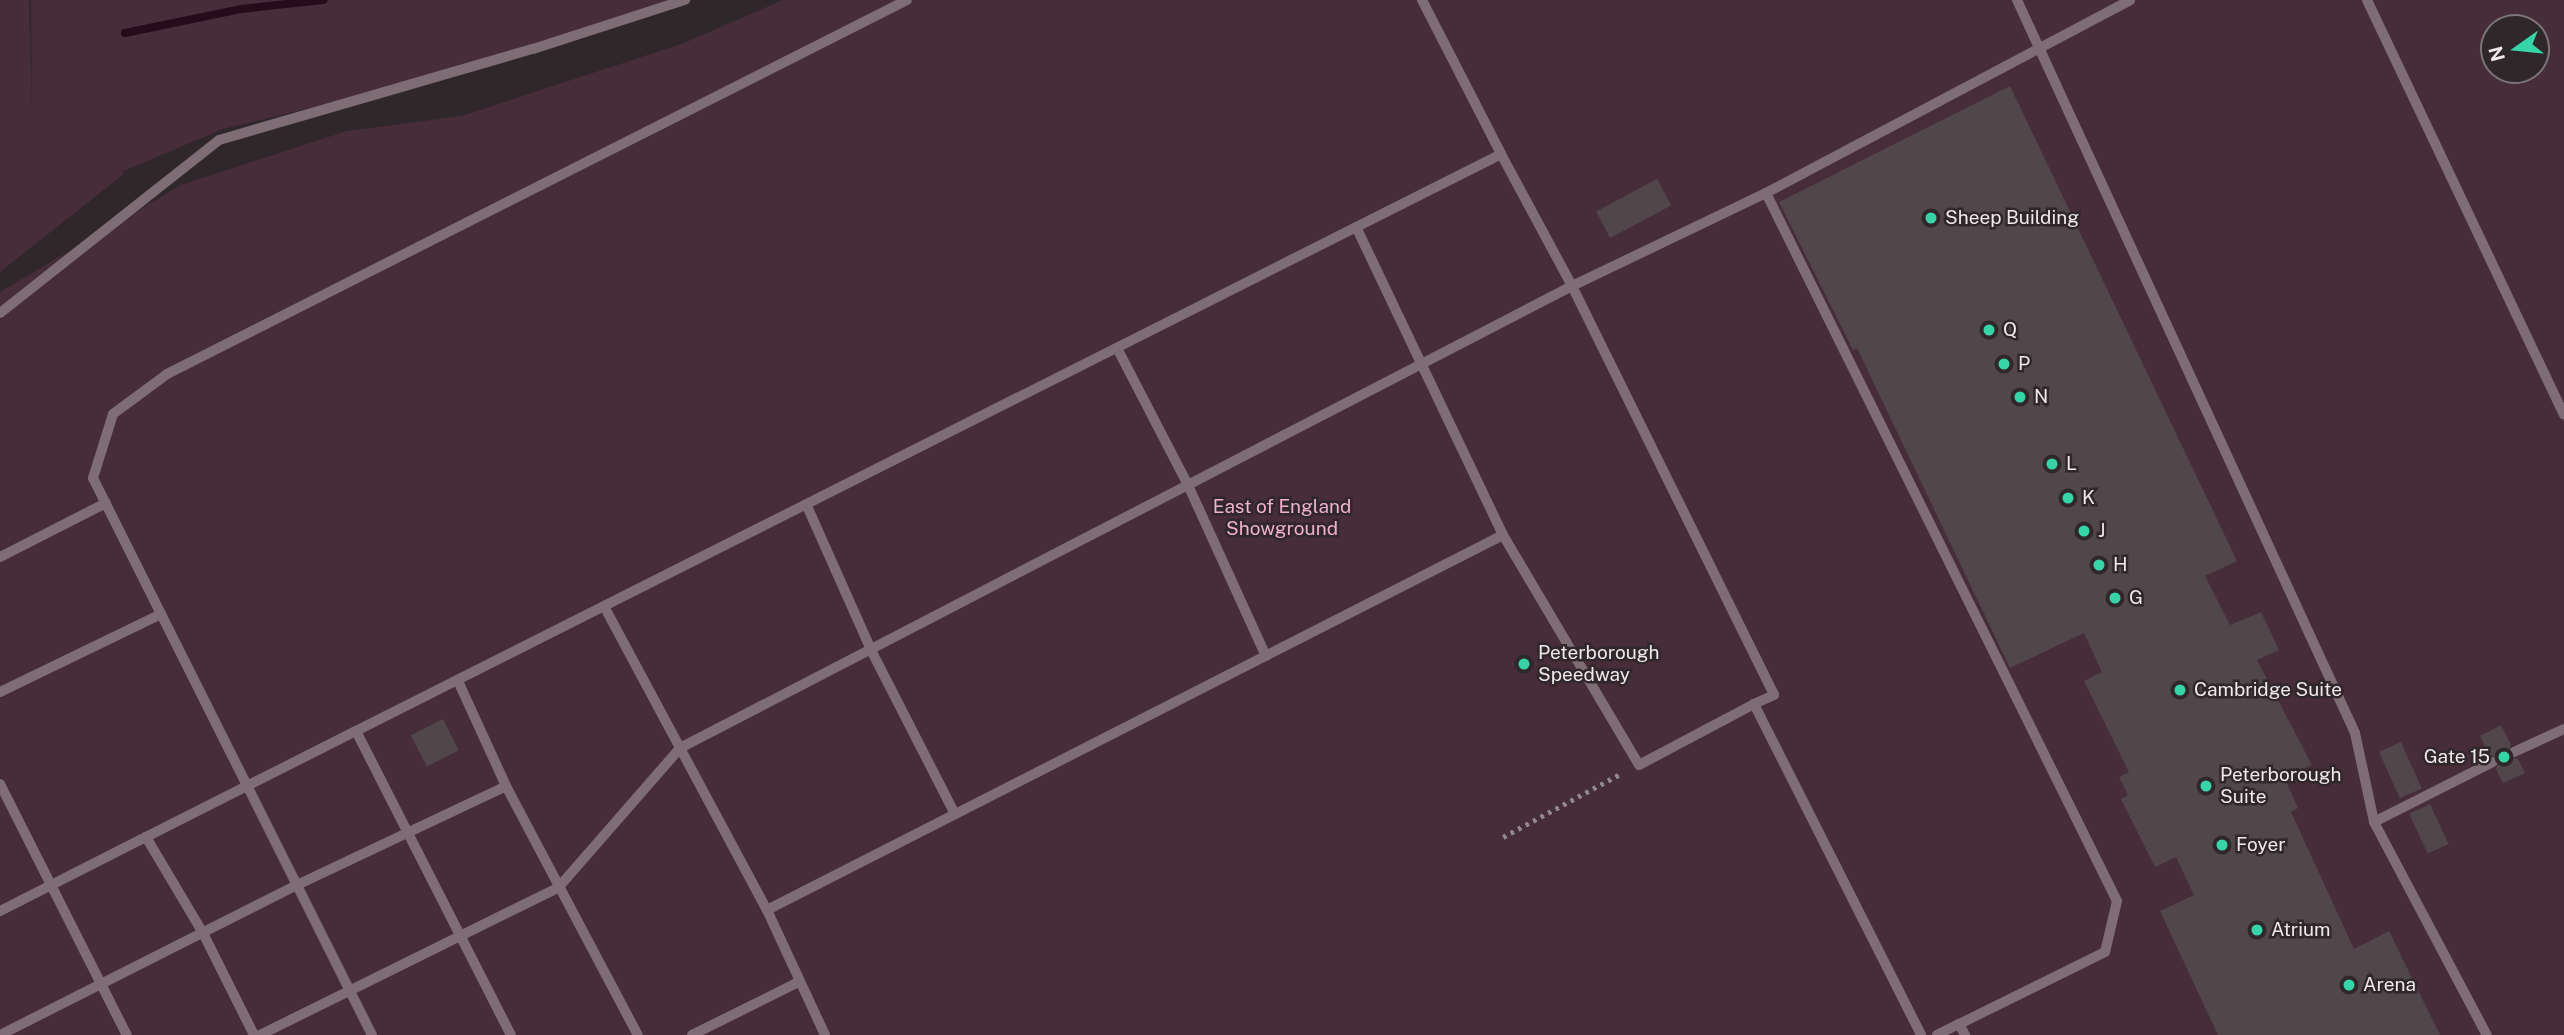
<!DOCTYPE html>
<style>
body{margin:0}
#map{position:relative;width:2564px;height:1035px;overflow:hidden;background:#30272b;font-family:"Public Sans",sans-serif}
div>[style]{position:absolute}
.green>*{inset:0;background:#472c3a}
.stream>*{height:8px;margin:-4px;padding:0 4px;transform-origin:4px;border-radius:4px;background:#280b1b}
.building>*{inset:0;background:#51474b;transform-origin:0 0}
.path>*{height:4.5px;margin-top:-2.25px;transform-origin:0;background:repeating-linear-gradient(90deg,#8f878a 0 3.5px,transparent 0 8.5px)}
.lane>*{height:10px;margin:-5px;padding:0 5px;transform-origin:5px;border-radius:5px;background:#7e6d75}
.dots>*{width:19px;height:19px;translate:-50% -50%;box-sizing:border-box;border:4px solid #30272b;border-radius:50%}
span{translate:-50% -50%;white-space:nowrap;text-align:center;line-height:1.15;-webkit-text-stroke:5px #30272b;paint-order:stroke}
.poi-label{font-size:19px;color:#efe9eb}
.left{translate:0 -50%;text-align:left}
.right{translate:-100% -50%;text-align:right}
.park-label{font-size:19px;color:#f1b0d0}
.north{position:absolute;left:2480px;top:14px;width:70px;height:70px;box-sizing:border-box;background:#30272b;border:2px solid #7c7578;border-radius:50%;rotate:255deg;font-size:19px;font-weight:700;line-height:28px;text-align:center;color:#efe9eb}
.north::after{content:'';display:block;margin:auto;width:24px;height:32px;background:#36d4a7;clip-path:polygon(50% 0,100% 100%,50% 72%,0 100%)}
</style>
<div id="map">
<div class="green">
<i style="clip-path:polygon(0 0,29px 0,32px 110px,31px 0,685px 0,441px 76px,223px 129px,121px 172px,124px 174px,0 272px)"></i>
<i style="clip-path:polygon(evenodd,783px 0,2564px 0,2564px 1035px,0 1035px,0 292px,181px 185px,347px 131px,462px 116px,684px 43px,783px 0,2494px 28px,2536px 28px,2536px 70px,2494px 70px,2494px 28px)"></i>
</div>
<div class="stream">
<i style="left:125px;top:33px;width:118px;rotate:-11.7deg"></i>
<i style="left:241px;top:9px;width:83px;rotate:-6.2deg"></i>
</div>
<div class="building">
<i style="clip-path:polygon(2010px 86px,2237px 561px,2205px 576px,2230px 625px,2261px 612px,2279px 650px,2257px 660px,2312px 765px,2284px 777px,2298px 808px,2291px 812px,2354px 949px,2389px 931px,2440px 1035px,2218px 1035px,2160px 911px,2194px 895px,2176px 857px,2155px 867px,2121px 799px,2128px 795px,2119px 777px,2129px 772px,2084px 681px,2102px 672px,2084px 633px,2010px 668px,1857px 348px,1853px 350px,1779px 202px)"></i>
<i style="left:1657px;top:179px;width:30px;height:69px;rotate:62deg"></i>
<i style="left:443px;top:719px;width:35px;height:36px;rotate:63deg"></i>
<i style="clip-path:polygon(2501px 725px,2511px 745px,2507px 756px,2518px 759px,2525px 773px,2503px 783px,2496px 769px,2500px 759px,2489px 755px,2480px 736px)"></i>
<i style="left:2401px;top:742px;width:51px;height:24px;rotate:66deg"></i>
<i style="left:2430px;top:804px;width:44px;height:23px;rotate:65deg"></i>
</div>
<div class="path">
<i style="left:1503px;top:837px;width:135px;rotate:-28.3deg"></i>
</div>
<div class="lane">
<i style="left:1422px;top:0;width:173px;rotate:62.8deg"></i>
<i style="left:2017px;top:0;width:807px;rotate:65.24deg"></i>
<i style="left:2355px;top:733px;width:91px;rotate:77.9deg"></i>
<i style="left:2374px;top:822px;width:241px;rotate:62.1deg"></i>
<i style="left:2367px;top:0;width:459px;rotate:64.6deg"></i>
<i style="left:1766px;top:193px;width:790px;rotate:63.63deg"></i>
<i style="left:2117px;top:901px;width:52px;rotate:103.2deg"></i>
<i style="left:2105px;top:952px;width:163px;rotate:153.7deg"></i>
<i style="left:0;top:313px;width:279px;rotate:-38.3deg"></i>
<i style="left:219px;top:140px;width:327px;rotate:-16.2deg"></i>
<i style="left:533px;top:49px;width:160px;rotate:-17.9deg"></i>
<i style="left:1117px;top:348px;width:154px;rotate:62.6deg"></i>
<i style="left:1188px;top:485px;width:188px;rotate:65.5deg"></i>
<i style="left:807px;top:506px;width:158px;rotate:66deg"></i>
<i style="left:871px;top:650px;width:184px;rotate:62.9deg"></i>
<i style="left:1503px;top:535px;width:267px;rotate:59.4deg"></i>
<i style="left:1639px;top:765px;width:130px;rotate:-27.9deg"></i>
<i style="left:1754px;top:704px;width:371px;rotate:63.2deg"></i>
<i style="left:0;top:557px;width:119px;rotate:-27deg"></i>
<i style="left:605px;top:608px;width:343px;rotate:61.8deg"></i>
<i style="left:767px;top:910px;width:138px;rotate:65.1deg"></i>
<i style="left:458px;top:681px;width:115px;rotate:65.4deg"></i>
<i style="left:0;top:692px;width:179px;rotate:-25.8deg"></i>
<i style="left:356px;top:731px;width:1282px;rotate:-26.74deg"></i>
<i style="left:1501px;top:154px;width:150px;rotate:61.7deg"></i>
<i style="left:1572px;top:286px;width:456px;rotate:63.7deg"></i>
<i style="left:1774px;top:695px;width:22px;rotate:156deg"></i>
<i style="left:2514px;top:752px;width:55px;rotate:-24.7deg"></i>
<i style="left:0;top:784px;width:281px;rotate:63.2deg"></i>
<i style="left:2374px;top:822px;width:133px;rotate:-26.8deg"></i>
<i style="left:767px;top:910px;width:826px;rotate:-27deg"></i>
<i style="left:1503px;top:535px;width:341px;rotate:-115.5deg"></i>
<i style="left:0;top:911px;width:164px;rotate:-26.9deg"></i>
<i style="left:0;top:1035px;width:333px;rotate:-26.8deg"></i>
<i style="left:297px;top:885px;width:231px;rotate:-25.3deg"></i>
<i style="left:506px;top:786px;width:282px;rotate:62.1deg"></i>
<i style="left:254px;top:1035px;width:114px;rotate:-116.6deg"></i>
<i style="left:203px;top:933px;width:112px;rotate:-120.7deg"></i>
<i style="left:146px;top:837px;width:235px;rotate:-26.8deg"></i>
<i style="left:356px;top:731px;width:341px;rotate:63deg"></i>
<i style="left:260px;top:1035px;width:332px;rotate:-26.3deg"></i>
<i style="left:558px;top:888px;width:186px;rotate:-48.9deg"></i>
<i style="left:680px;top:748px;width:1005px;rotate:-27.38deg"></i>
<i style="left:1572px;top:286px;width:215px;rotate:-25.6deg"></i>
<i style="left:1766px;top:193px;width:412px;rotate:-27.9deg"></i>
<i style="left:372px;top:1035px;width:623px;rotate:-116.61deg"></i>
<i style="left:93px;top:478px;width:67px;rotate:-72.6deg"></i>
<i style="left:113px;top:414px;width:67px;rotate:-36.5deg"></i>
<i style="left:167px;top:374px;width:829px;rotate:-26.81deg"></i>
<i style="left:692px;top:1035px;width:119px;rotate:-26.4deg"></i>
<i style="left:1937px;top:1035px;width:25px;rotate:-27deg"></i>
<i style="left:1959px;top:1024px;width:13px;rotate:61deg"></i>
</div>
<div class="dots">
<i style="left:1931px;top:218px;background:#36d4a7"></i>
<i style="left:1989px;top:330px;background:#36d4a7"></i>
<i style="left:2004px;top:364px;background:#36d4a7"></i>
<i style="left:2020px;top:397px;background:#36d4a7"></i>
<i style="left:2052px;top:464px;background:#36d4a7"></i>
<i style="left:2068px;top:498px;background:#36d4a7"></i>
<i style="left:2084px;top:531px;background:#36d4a7"></i>
<i style="left:2099px;top:565px;background:#36d4a7"></i>
<i style="left:2115px;top:598px;background:#36d4a7"></i>
<i style="left:1524px;top:664px;background:#36d4a7"></i>
<i style="left:2180px;top:690px;background:#36d4a7"></i>
<i style="left:2504px;top:757px;background:#36d4a7"></i>
<i style="left:2206px;top:786px;background:#36d4a7"></i>
<i style="left:2222px;top:845px;background:#36d4a7"></i>
<i style="left:2257px;top:930px;background:#36d4a7"></i>
<i style="left:2349px;top:985px;background:#36d4a7"></i>
</div>
<div class="poi-label">
<span class="left" style="left:1945px;top:218px">Sheep Building</span>
<span class="left" style="left:2003px;top:330px">Q</span>
<span class="left" style="left:2018px;top:364px">P</span>
<span class="left" style="left:2034px;top:397px">N</span>
<span class="left" style="left:2066px;top:464px">L</span>
<span class="left" style="left:2082px;top:498px">K</span>
<span class="left" style="left:2098px;top:531px">J</span>
<span class="left" style="left:2113px;top:565px">H</span>
<span class="left" style="left:2129px;top:598px">G</span>
<span class="left" style="left:1538px;top:664px">Peterborough<br>Speedway</span>
<span class="left" style="left:2194px;top:690px">Cambridge Suite</span>
<span class="right" style="left:2490px;top:757px">Gate 15</span>
<span class="left" style="left:2220px;top:786px">Peterborough<br>Suite</span>
<span class="left" style="left:2236px;top:845px">Foyer</span>
<span class="left" style="left:2271px;top:930px">Atrium</span>
<span class="left" style="left:2363px;top:985px">Arena</span>
</div>
<div class="park-label">
<span style="left:1282px;top:518px">East of England<br>Showground</span>
</div>
<div class="north">N</div>
</div>
